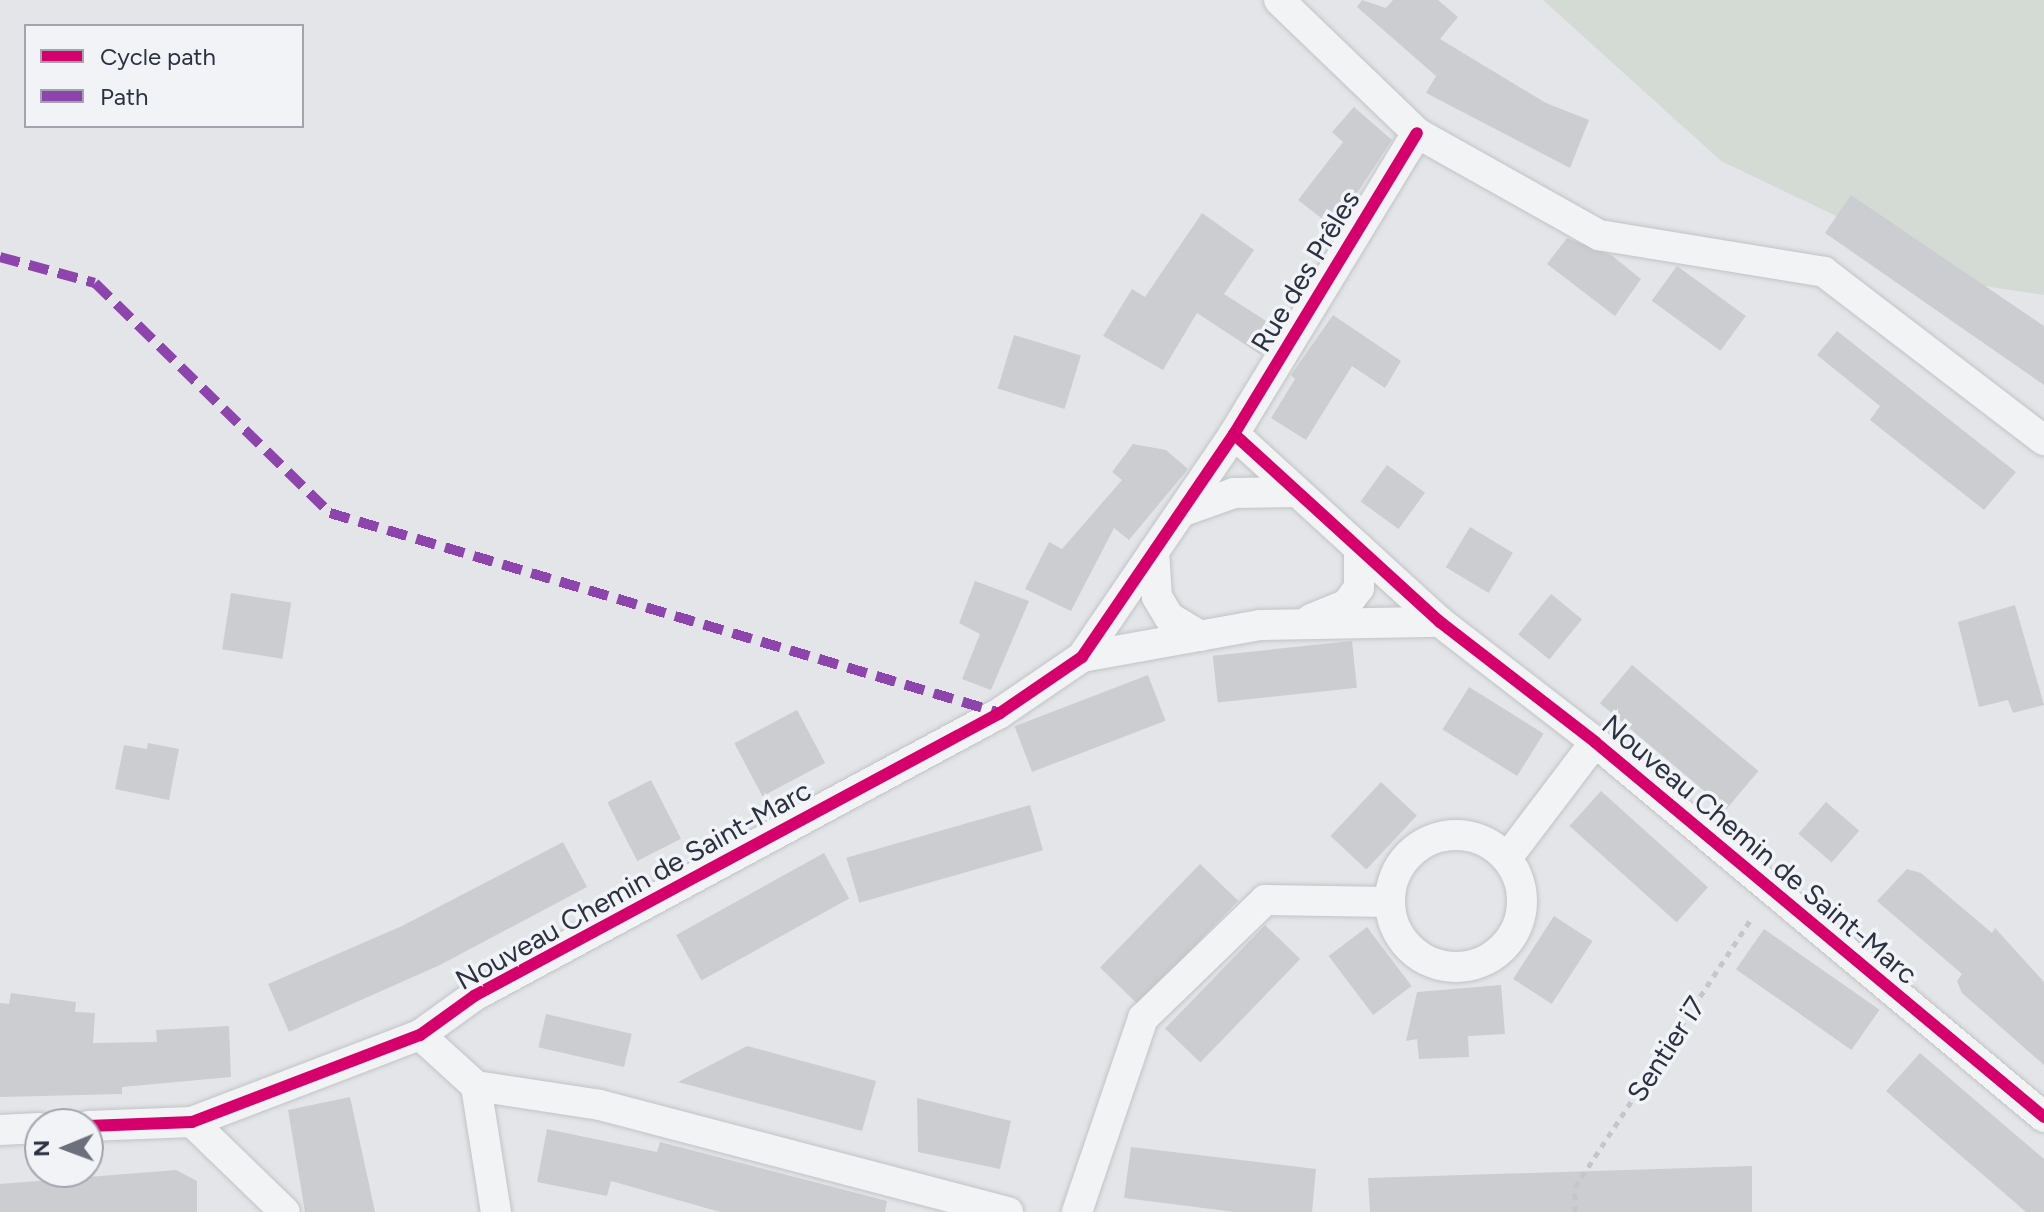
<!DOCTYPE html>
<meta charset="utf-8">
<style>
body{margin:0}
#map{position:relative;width:2044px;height:1212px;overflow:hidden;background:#e4e5e8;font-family:Figtree,sans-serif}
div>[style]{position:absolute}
.green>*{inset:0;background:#d4dbd4}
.building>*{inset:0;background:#cccdd0;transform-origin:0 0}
.path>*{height:5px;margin-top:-2.5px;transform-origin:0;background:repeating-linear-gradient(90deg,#c5c6cb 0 6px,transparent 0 12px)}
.roads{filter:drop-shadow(0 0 2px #c2c3c6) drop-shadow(0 0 2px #c2c3c6)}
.minor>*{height:30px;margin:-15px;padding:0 15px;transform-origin:15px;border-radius:15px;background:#f2f3f5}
.minor>.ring{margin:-15px;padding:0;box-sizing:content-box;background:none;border:30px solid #f2f3f5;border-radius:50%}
.quiet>*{height:10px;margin-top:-5px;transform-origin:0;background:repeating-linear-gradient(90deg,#8e44ad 0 20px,transparent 0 30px)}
.cycleway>*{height:12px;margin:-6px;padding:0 6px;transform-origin:6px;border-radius:6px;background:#d6006c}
span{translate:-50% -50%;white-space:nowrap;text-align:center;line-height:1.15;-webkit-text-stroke:7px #f1f3f7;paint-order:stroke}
.street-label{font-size:28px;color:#2a3141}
.legend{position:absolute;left:24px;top:24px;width:280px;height:104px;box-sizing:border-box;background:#f1f3f7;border:2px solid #a1a5ae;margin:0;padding:10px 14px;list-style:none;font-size:24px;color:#2a3141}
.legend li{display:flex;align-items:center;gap:16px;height:40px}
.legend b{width:40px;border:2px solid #a1a5ae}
.north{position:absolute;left:24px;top:1108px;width:80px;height:80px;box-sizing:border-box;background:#f1f3f7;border:2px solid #a1a5ae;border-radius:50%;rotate:269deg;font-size:22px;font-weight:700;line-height:32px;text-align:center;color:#2a3141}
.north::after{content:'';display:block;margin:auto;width:28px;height:36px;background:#6b707b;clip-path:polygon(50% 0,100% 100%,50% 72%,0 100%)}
</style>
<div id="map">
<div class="green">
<i style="clip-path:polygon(1543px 0,2044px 0,2044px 295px,1983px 286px,1721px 161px)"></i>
</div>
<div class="building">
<i style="clip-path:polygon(1362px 0,1386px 8px,1393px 0,1438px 0,1458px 17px,1440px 39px,1546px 103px,1589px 120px,1570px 168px,1426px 93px,1436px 76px,1357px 7px)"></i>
<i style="clip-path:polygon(1354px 107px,1392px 140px,1334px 228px,1298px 200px,1343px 142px,1332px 132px)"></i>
<i style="clip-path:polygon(1851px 195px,2044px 326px,2044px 385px,1825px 233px)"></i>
<i style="clip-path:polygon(1202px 213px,1254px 250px,1224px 294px,1277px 328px,1261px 355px,1197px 313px,1163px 370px,1103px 336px,1132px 289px,1145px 297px)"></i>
<i style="clip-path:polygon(1567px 238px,1611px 255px,1641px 279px,1615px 316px,1547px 264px)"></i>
<i style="left:1677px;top:266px;width:85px;height:43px;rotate:36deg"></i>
<i style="clip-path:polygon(1333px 315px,1401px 361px,1385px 388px,1352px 366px,1306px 440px,1271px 418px,1295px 379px,1291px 375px)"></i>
<i style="clip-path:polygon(1837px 331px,2016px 472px,1984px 510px,1870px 420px,1880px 406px,1817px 355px)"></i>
<i style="left:1014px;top:335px;width:70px;height:56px;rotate:17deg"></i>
<i style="clip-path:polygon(1133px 444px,1166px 450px,1188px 469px,1129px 540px,1114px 528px,1071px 611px,1025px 589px,1049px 542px,1062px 549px,1122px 480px,1112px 472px)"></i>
<i style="left:1387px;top:465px;width:47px;height:45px;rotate:36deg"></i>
<i style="left:1470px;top:527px;width:50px;height:47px;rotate:31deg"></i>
<i style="clip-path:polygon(975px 581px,1029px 601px,991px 690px,962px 679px,980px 634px,959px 623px)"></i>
<i style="left:231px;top:593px;width:61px;height:57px;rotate:9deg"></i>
<i style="left:1551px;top:594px;width:40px;height:52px;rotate:39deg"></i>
<i style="clip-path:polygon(2015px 605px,2044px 705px,2013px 713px,2008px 700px,1979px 707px,1958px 622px)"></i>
<i style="left:1352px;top:641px;width:47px;height:140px;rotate:84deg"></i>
<i style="left:1632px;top:665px;width:165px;height:50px;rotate:40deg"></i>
<i style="left:1148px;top:675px;width:49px;height:143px;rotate:69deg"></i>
<i style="left:1469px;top:687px;width:88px;height:50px;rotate:32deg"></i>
<i style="left:797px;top:710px;width:60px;height:71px;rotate:62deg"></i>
<i style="clip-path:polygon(148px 743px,179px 749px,169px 800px,115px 789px,124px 745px,147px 749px)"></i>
<i style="left:651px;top:780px;width:66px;height:49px;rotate:63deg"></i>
<i style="left:1381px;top:782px;width:49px;height:74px;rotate:43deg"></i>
<i style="left:1601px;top:791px;width:144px;height:47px;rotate:42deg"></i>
<i style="left:1826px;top:802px;width:44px;height:42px;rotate:41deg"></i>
<i style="left:1030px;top:805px;width:47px;height:191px;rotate:74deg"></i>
<i style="clip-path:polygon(563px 842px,587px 887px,440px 965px,289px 1032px,268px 984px,402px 926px)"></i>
<i style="left:824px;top:853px;width:52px;height:169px;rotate:61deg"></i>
<i style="left:1200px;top:864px;width:53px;height:144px;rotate:44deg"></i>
<i style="clip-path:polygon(1907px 869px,1921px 873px,1992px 933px,1995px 928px,2044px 982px,2044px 1065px,1962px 993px,1957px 981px,1962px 974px,1877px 901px)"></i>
<i style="left:1554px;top:916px;width:46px;height:75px;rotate:33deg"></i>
<i style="left:1265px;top:925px;width:49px;height:144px;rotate:44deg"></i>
<i style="left:1367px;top:927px;width:74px;height:48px;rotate:53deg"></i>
<i style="left:1764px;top:929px;width:141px;height:49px;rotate:35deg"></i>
<i style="clip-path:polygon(1501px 985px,1505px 1034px,1468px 1036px,1469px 1057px,1419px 1059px,1417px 1039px,1406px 1041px,1417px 992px)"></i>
<i style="clip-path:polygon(11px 993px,76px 1002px,75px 1012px,95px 1013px,93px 1043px,157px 1042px,156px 1030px,229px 1026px,231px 1077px,122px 1087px,122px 1094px,0 1097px,0 1003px,9px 1004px)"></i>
<i style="left:546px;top:1014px;width:88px;height:34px;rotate:13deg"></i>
<i style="clip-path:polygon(747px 1046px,876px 1081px,862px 1131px,678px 1082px)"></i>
<i style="clip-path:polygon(1920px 1053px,2044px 1159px,2044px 1212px,2026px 1212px,1886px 1091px)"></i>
<i style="clip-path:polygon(350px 1097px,375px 1212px,305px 1212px,288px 1110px)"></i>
<i style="clip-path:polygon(917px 1098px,1011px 1121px,1000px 1169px,918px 1152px)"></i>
<i style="clip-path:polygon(547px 1129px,657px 1152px,660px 1142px,887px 1201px,885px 1212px,720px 1212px,611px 1181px,607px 1196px,537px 1182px)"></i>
<i style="clip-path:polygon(1131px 1147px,1316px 1169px,1312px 1212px,1235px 1212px,1124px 1198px)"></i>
<i style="clip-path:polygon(1752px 1166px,1752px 1212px,1370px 1212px,1368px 1178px)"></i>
<i style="clip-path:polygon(176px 1170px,197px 1181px,197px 1212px,0 1212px,0 1184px)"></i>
</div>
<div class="path">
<i style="left:1575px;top:1212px;width:25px;rotate:-90deg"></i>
<i style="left:1575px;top:1187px;width:322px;rotate:-56.7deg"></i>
</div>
<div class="roads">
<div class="minor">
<i style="left:1279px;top:0;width:192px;rotate:43.9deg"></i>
<i style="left:1417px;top:133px;width:209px;rotate:29.3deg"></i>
<i style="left:1599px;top:235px;width:228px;rotate:9.3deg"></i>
<i style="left:1824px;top:272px;width:277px;rotate:37.4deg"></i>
<i style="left:1234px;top:434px;width:279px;rotate:42.4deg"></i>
<i style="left:1440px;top:622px;width:196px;rotate:37.7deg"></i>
<i style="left:1595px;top:742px;width:585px;rotate:39.87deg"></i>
<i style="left:1181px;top:512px;width:56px;rotate:-19.7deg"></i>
<i style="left:1234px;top:493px;width:63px;rotate:-0.9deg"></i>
<i style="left:1154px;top:551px;width:46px;rotate:86.3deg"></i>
<i style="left:1157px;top:597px;width:23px;rotate:59deg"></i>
<i style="left:1169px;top:617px;width:37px;rotate:31deg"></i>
<i style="left:1311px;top:619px;width:38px;rotate:-22deg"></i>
<i style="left:1346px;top:605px;width:21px;rotate:-53deg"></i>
<i style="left:1359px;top:588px;width:40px;rotate:-90deg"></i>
<i style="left:1082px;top:657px;width:181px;rotate:-10.2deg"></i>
<i style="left:1260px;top:625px;width:180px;rotate:-1deg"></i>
<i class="ring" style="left:1390px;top:835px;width:102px;height:102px"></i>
<i style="left:1507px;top:858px;width:146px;rotate:-52.8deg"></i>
<i style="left:420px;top:1035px;width:76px;rotate:42.3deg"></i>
<i style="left:476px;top:1086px;width:125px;rotate:8.7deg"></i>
<i style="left:600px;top:1105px;width:422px;rotate:14.7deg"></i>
<i style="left:476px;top:1086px;width:128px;rotate:81deg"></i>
<i style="left:192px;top:1122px;width:129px;rotate:44.1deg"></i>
<i style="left:88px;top:1126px;width:104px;rotate:-2.2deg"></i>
<i style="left:192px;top:1122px;width:244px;rotate:-20.9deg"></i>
<i style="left:420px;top:1035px;width:67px;rotate:-35.8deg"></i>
<i style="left:474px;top:996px;width:597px;rotate:-28.28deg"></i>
<i style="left:1000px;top:713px;width:99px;rotate:-34.3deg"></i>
<i style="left:1082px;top:657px;width:270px;rotate:-55.7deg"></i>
<i style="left:1234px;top:434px;width:352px;rotate:-58.7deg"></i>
<i style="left:0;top:1130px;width:40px;rotate:-2.9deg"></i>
<i style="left:1077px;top:1212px;width:205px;rotate:-71.2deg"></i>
<i style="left:1143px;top:1018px;width:170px;rotate:-44deg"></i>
<i style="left:1265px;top:900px;width:124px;rotate:0.9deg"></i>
</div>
</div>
<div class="quiet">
<i style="left:0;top:257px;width:98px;rotate:15.3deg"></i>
<i style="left:95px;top:283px;width:329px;rotate:44.4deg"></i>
<i style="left:330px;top:513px;width:699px;rotate:16.62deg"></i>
</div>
<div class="cycleway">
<i style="left:1234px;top:434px;width:279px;rotate:42.4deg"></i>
<i style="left:1440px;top:622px;width:196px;rotate:37.7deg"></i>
<i style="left:1595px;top:742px;width:585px;rotate:39.87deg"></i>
<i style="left:88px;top:1126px;width:104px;rotate:-2.2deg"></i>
<i style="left:192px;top:1122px;width:244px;rotate:-20.9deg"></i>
<i style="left:420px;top:1035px;width:67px;rotate:-35.8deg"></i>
<i style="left:474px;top:996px;width:597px;rotate:-28.28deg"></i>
<i style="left:1000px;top:713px;width:99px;rotate:-34.3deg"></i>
<i style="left:1082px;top:657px;width:270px;rotate:-55.7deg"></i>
<i style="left:1234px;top:434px;width:352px;rotate:-58.7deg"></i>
</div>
<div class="street-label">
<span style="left:1305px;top:271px;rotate:-59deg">Rue des Prêles</span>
<span style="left:1760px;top:849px;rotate:40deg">Nouveau Chemin de Saint-Marc</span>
<span style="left:633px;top:885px;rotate:-29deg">Nouveau Chemin de Saint-Marc</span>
<span style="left:1666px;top:1049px;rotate:-57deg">Sentier i7</span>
</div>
<ul class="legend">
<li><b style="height:10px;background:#d6006c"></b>Cycle path</li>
<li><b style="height:10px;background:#8e44ad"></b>Path</li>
</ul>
<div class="north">N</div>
</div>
